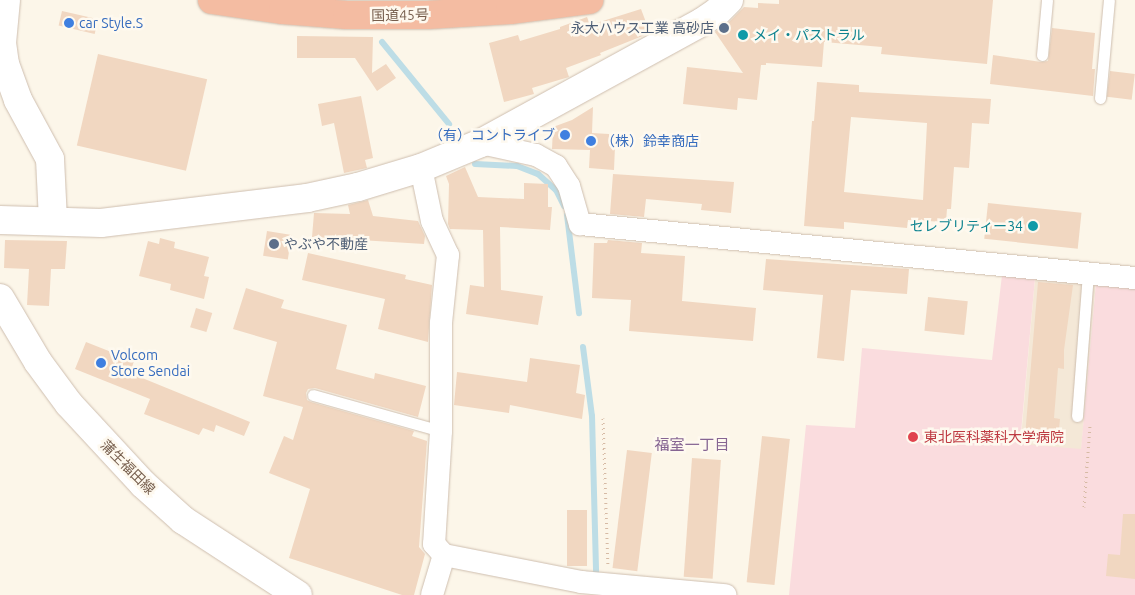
<!DOCTYPE html>
<meta charset="utf-8">
<style>
body{margin:0}
#map{position:relative;width:1135px;height:595px;overflow:hidden;background:#fcf6e9;font-family:Ubuntu,"Noto Sans JP",sans-serif}
div>[style]{position:absolute}
.residential>*{inset:0;background:#f4e8d7;transform-origin:0 0}
.medical>*{inset:0;background:#fadcde}
.stream>*{height:6px;margin:-3px;padding:0 3px;transform-origin:3px;border-radius:3px;background:#bddde6}
.building>*{inset:0;background:#f1d7c1;transform-origin:0 0}
.path>*{height:3px;margin-top:-1.5px;transform-origin:0;background:repeating-linear-gradient(90deg,#d6baa4 0 1px,transparent 0 5px)}
.roads{filter:drop-shadow(0 0 1px #cebeaf) drop-shadow(0 0 1px #cebeaf)}
.lane>*{height:11px;margin:-5.5px;padding:0 5.5px;transform-origin:5.5px;border-radius:5.5px;background:#fff}
.street>*{height:22px;margin:-11px;padding:0 11px;transform-origin:11px;border-radius:11px;background:#fff}
.secondary>*{height:28px;margin:-14px;padding:0 14px;transform-origin:14px;border-radius:14px;background:#fff}
.highway>*{height:28px;margin:-14px;padding:0 14px;transform-origin:14px;border-radius:14px;background:#f4bca2}
.dots>*{width:14px;height:14px;translate:-50% -50%;box-sizing:border-box;border:2px solid #fef9ef;border-radius:50%}
span{translate:-50% -50%;white-space:nowrap;text-align:center;line-height:1.15;-webkit-text-stroke:5px #fef9ef;paint-order:stroke}
.street-label{font-size:14px;color:#765e4d}
.shop-label{font-size:14px;color:#366cbe}
.left{translate:0 -50%;text-align:left}
.right{translate:-100% -50%;text-align:right}
.service-label{font-size:14px;color:#4e5e75}
.culture-label{font-size:14px;color:#0d838f}
.health-label{font-size:14px;color:#be3a42}
.neighbourhood-label{font-size:15px;color:#866592}
</style>
<div id="map">
<div class="residential">
<i style="left:1035px;top:278px;width:61px;height:168px;rotate:5deg"></i>
</div>
<div class="medical">
<i style="clip-path:polygon(1002px 275px,1035px 278px,1020px 444px,1081px 449px,1096px 283px,1135px 287px,1135px 595px,789px 595px,806px 425px,855px 428px,862px 348px,992px 360px)"></i>
</div>
<div class="stream">
<i style="left:382px;top:42px;width:106px;rotate:50.7deg"></i>
<i style="left:475px;top:164px;width:42px;rotate:2.7deg"></i>
<i style="left:517px;top:166px;width:22px;rotate:21deg"></i>
<i style="left:538px;top:174px;width:24px;rotate:42deg"></i>
<i style="left:556px;top:190px;width:18px;rotate:63deg"></i>
<i style="left:567px;top:215px;width:99px;rotate:83deg"></i>
<i style="left:583px;top:347px;width:70px;rotate:82.6deg"></i>
<i style="left:592px;top:416px;width:158px;rotate:88.5deg"></i>
</div>
<div class="building">
<i style="clip-path:polygon(779px 0,993px 0,987px 64px,881px 54px,882px 47px,824px 42px,822px 67px,766px 63px,766px 65px,761px 65px,757px 100px,738px 98px,737px 110px,683px 104px,687px 67px,743px 73px,715px 32px,728px 23px,744px 7px,758px 8px,758px 3px,779px 4px)"></i>
<i style="clip-path:polygon(641px 9px,650px 33px,600px 53px,601px 55px,566px 68px,569px 77px,532px 88px,534px 94px,504px 102px,489px 43px,518px 35px,520px 41px,560px 29px,560px 27px,587px 17px,590px 25px)"></i>
<i style="left:62px;top:11px;width:37px;height:15px;rotate:13deg"></i>
<i style="clip-path:polygon(1052px 28px,1095px 33px,1092px 69px,1095px 69px,1093px 96px,990px 84px,993px 55px,1041px 62px,1048px 61px)"></i>
<i style="clip-path:polygon(297px 36px,373px 37px,372px 73px,386px 64px,396px 78px,377px 91px,355px 58px,297px 58px)"></i>
<i style="left:98px;top:54px;width:112px;height:94px;rotate:13deg"></i>
<i style="left:1110px;top:71px;width:25px;height:26px;rotate:7deg"></i>
<i style="clip-path:polygon(evenodd,817px 82px,859px 85px,859px 92px,991px 99px,989px 124px,972px 123px,969px 168px,954px 167px,951px 209px,947px 209px,946px 222px,908px 220px,907px 228px,844px 222px,844px 229px,804px 226px,812px 121px,814px 121px,817px 82px,851px 117px,927px 123px,923px 200px,844px 192px,851px 117px)"></i>
<i style="clip-path:polygon(361px 96px,373px 158px,365px 160px,367px 168px,344px 173px,334px 123px,322px 126px,318px 104px)"></i>
<i style="clip-path:polygon(593px 107px,592px 133px,609px 134px,609px 146px,615px 146px,614px 170px,589px 168px,590px 150px,552px 149px,553px 127px,572px 120px)"></i>
<i style="clip-path:polygon(465px 167px,478px 197px,524px 199px,524px 183px,548px 184px,548px 207px,552px 207px,550px 230px,500px 227px,501px 290px,543px 296px,538px 325px,466px 314px,470px 285px,484px 287px,483px 230px,450px 229px,448px 224px,449px 184px,446px 176px)"></i>
<i style="clip-path:polygon(613px 174px,734px 182px,731px 213px,701px 210px,702px 204px,646px 199px,644px 217px,610px 214px)"></i>
<i style="clip-path:polygon(368px 200px,373px 216px,418px 221px,425px 236px,424px 244px,312px 237px,314px 213px,350px 214px,348px 205px)"></i>
<i style="left:988px;top:203px;width:94px;height:36px;rotate:6deg"></i>
<i style="left:267px;top:231px;width:25px;height:25px;rotate:9deg"></i>
<i style="clip-path:polygon(160px 238px,175px 242px,174px 248px,209px 257px,204px 276px,209px 277px,204px 299px,170px 290px,171px 284px,139px 276px,148px 241px,159px 244px)"></i>
<i style="clip-path:polygon(5px 240px,67px 241px,65px 269px,51px 269px,49px 306px,27px 305px,29px 269px,4px 268px)"></i>
<i style="clip-path:polygon(608px 240px,642px 243px,641px 253px,685px 256px,682px 301px,756px 308px,753px 341px,629px 331px,631px 300px,592px 298px,594px 243px,607px 243px)"></i>
<i style="clip-path:polygon(308px 253px,406px 275px,405px 279px,432px 285px,428px 342px,378px 329px,385px 299px,302px 280px)"></i>
<i style="clip-path:polygon(766px 259px,909px 269px,907px 294px,851px 290px,844px 361px,817px 358px,823px 295px,763px 290px)"></i>
<i style="clip-path:polygon(1038px 282px,1073px 285px,1064px 350px,1064px 369px,1058px 368px,1054px 418px,1060px 419px,1058px 439px,1025px 436px)"></i>
<i style="clip-path:polygon(246px 288px,284px 300px,281px 308px,347px 325px,336px 369px,374px 379px,375px 373px,426px 386px,418px 417px,315px 388px,308px 389px,306px 393px,307px 400px,311px 402px,414px 431px,412px 436px,427px 441px,419px 547px,425px 554px,414px 595px,402px 595px,289px 558px,310px 489px,269px 473px,284px 436px,293px 440px,303px 407px,263px 396px,277px 342px,233px 329px)"></i>
<i style="left:928px;top:297px;width:40px;height:34px;rotate:6deg"></i>
<i style="left:196px;top:308px;width:17px;height:20px;rotate:17deg"></i>
<i style="clip-path:polygon(86px 342px,134px 361px,130px 373px,250px 422px,244px 436px,216px 425px,214px 432px,203px 428px,199px 435px,144px 414px,150px 399px,75px 369px)"></i>
<i style="clip-path:polygon(530px 358px,580px 365px,576px 393px,585px 395px,582px 419px,510px 405px,509px 413px,454px 405px,457px 372px,527px 382px)"></i>
<i style="left:762px;top:436px;width:28px;height:147px;rotate:6deg"></i>
<i style="left:627px;top:450px;width:25px;height:119px;rotate:7deg"></i>
<i style="left:692px;top:458px;width:29px;height:119px;rotate:4deg"></i>
<i style="left:567px;top:510px;width:20px;height:56px"></i>
<i style="clip-path:polygon(1123px 514px,1135px 514px,1135px 579px,1106px 576px,1108px 554px,1120px 555px)"></i>
</div>
<div class="path">
<i style="left:603px;top:418px;width:147px;rotate:88.1deg"></i>
<i style="left:1084px;top:507px;width:82px;rotate:-85.8deg"></i>
</div>
<div class="roads">
<div class="lane">
<i style="left:1042px;top:55px;width:55px;rotate:-84.8deg"></i>
<i style="left:1100px;top:98px;width:98px;rotate:-84.8deg"></i>
<i style="left:313px;top:395px;width:133px;rotate:15.7deg"></i>
<i style="left:1077px;top:416px;width:142px;rotate:-85.6deg"></i>
</div>
<div class="street">
<i style="left:481px;top:143px;width:56px;rotate:12.3deg"></i>
<i style="left:536px;top:155px;width:23px;rotate:29deg"></i>
<i style="left:556px;top:166px;width:24px;rotate:57deg"></i>
<i style="left:569px;top:186px;width:40px;rotate:74deg"></i>
<i style="left:580px;top:224px;width:558px;rotate:5.56deg"></i>
<i style="left:421px;top:168px;width:54px;rotate:78.3deg"></i>
<i style="left:432px;top:221px;width:38px;rotate:65deg"></i>
<i style="left:448px;top:255px;width:68px;rotate:95.9deg"></i>
<i style="left:441px;top:323px;width:108px;rotate:90deg"></i>
<i style="left:441px;top:431px;width:113px;rotate:93.5deg"></i>
<i style="left:434px;top:544px;width:15px;rotate:48deg"></i>
<i style="left:432px;top:595px;width:42px;rotate:-73.3deg"></i>
<i style="left:444px;top:555px;width:140px;rotate:11.1deg"></i>
<i style="left:581px;top:582px;width:145px;rotate:5.2deg"></i>
</div>
<div class="secondary">
<i style="left:6px;top:0;width:43px;rotate:95.3deg"></i>
<i style="left:2px;top:43px;width:21px;rotate:82deg"></i>
<i style="left:5px;top:64px;width:38px;rotate:70deg"></i>
<i style="left:18px;top:100px;width:67px;rotate:61.5deg"></i>
<i style="left:50px;top:159px;width:62px;rotate:87.2deg"></i>
<i style="left:0;top:220px;width:101px;rotate:1.7deg"></i>
<i style="left:101px;top:223px;width:208px;rotate:-6.9deg"></i>
<i style="left:307px;top:198px;width:52px;rotate:-12.2deg"></i>
<i style="left:358px;top:187px;width:66px;rotate:-16.8deg"></i>
<i style="left:421px;top:168px;width:65px;rotate:-22.6deg"></i>
<i style="left:481px;top:143px;width:252px;rotate:-28.7deg"></i>
<i style="left:702px;top:22px;width:18px;rotate:-34deg"></i>
<i style="left:717px;top:12px;width:17px;rotate:-45deg"></i>
<i style="left:0;top:298px;width:74px;rotate:59.3deg"></i>
<i style="left:38px;top:362px;width:52px;rotate:53.6deg"></i>
<i style="left:69px;top:404px;width:109px;rotate:47.2deg"></i>
<i style="left:143px;top:484px;width:54px;rotate:42deg"></i>
<i style="left:183px;top:520px;width:137px;rotate:33.1deg"></i>
</div>
<div class="highway">
<i style="left:212px;top:0;width:72px;rotate:8deg"></i>
<i style="left:283px;top:10px;width:64px;rotate:4.5deg"></i>
<i style="left:347px;top:15px;width:80px"></i>
<i style="left:427px;top:15px;width:83px;rotate:-3.4deg"></i>
<i style="left:510px;top:10px;width:80px;rotate:-7.2deg"></i>
</div>
</div>
<div class="dots">
<i style="left:69px;top:23px;background:#3f7fe0"></i>
<i style="left:724px;top:28px;background:#5c6f8a"></i>
<i style="left:743px;top:35px;background:#0f9aa8"></i>
<i style="left:565px;top:135px;background:#3f7fe0"></i>
<i style="left:591px;top:141px;background:#3f7fe0"></i>
<i style="left:1033px;top:226px;background:#0f9aa8"></i>
<i style="left:274px;top:244px;background:#5c6f8a"></i>
<i style="left:101px;top:363px;background:#3f7fe0"></i>
<i style="left:913px;top:437px;background:#e0444e"></i>
</div>
<div class="street-label">
<span style="left:400px;top:15px;rotate:-1deg">国道45号</span>
<span style="left:128px;top:467px;rotate:45deg">蒲生福田線</span>
</div>
<div class="shop-label">
<span class="left" style="left:79px;top:23px">car Style.S</span>
<span class="right" style="left:555px;top:135px">（有）コントライブ</span>
<span class="left" style="left:601px;top:141px">（株）鈴幸商店</span>
<span class="left" style="left:111px;top:363px">Volcom<br>Store Sendai</span>
</div>
<div class="service-label">
<span class="right" style="left:714px;top:28px">永大ハウス工業 高砂店</span>
<span class="left" style="left:284px;top:244px">やぶや不動産</span>
</div>
<div class="culture-label">
<span class="left" style="left:753px;top:35px">メイ・パストラル</span>
<span class="right" style="left:1023px;top:226px">セレブリティー34</span>
</div>
<div class="health-label">
<span class="left" style="left:924px;top:437px">東北医科薬科大学病院</span>
</div>
<div class="neighbourhood-label">
<span style="left:692px;top:445px">福室一丁目</span>
</div>
</div>
